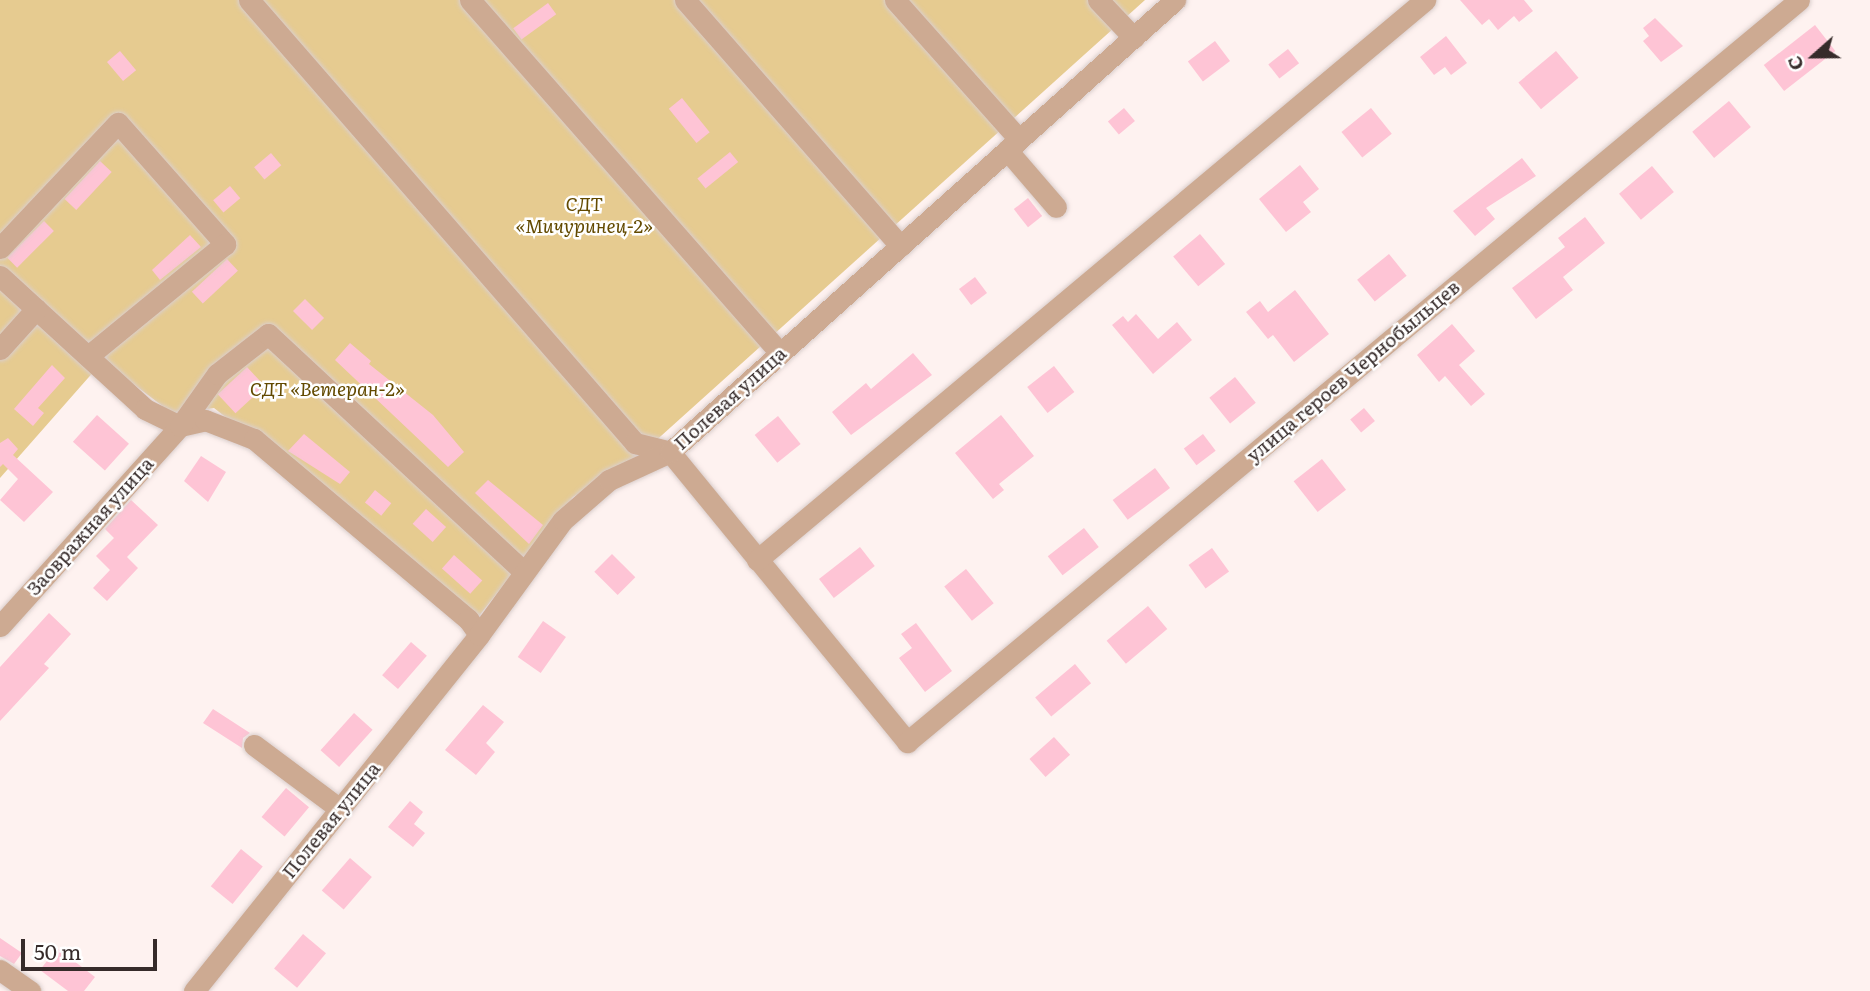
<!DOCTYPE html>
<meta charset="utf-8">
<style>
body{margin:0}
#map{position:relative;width:1870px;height:991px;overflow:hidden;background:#fef2f0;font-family:Literata,serif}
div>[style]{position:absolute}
.green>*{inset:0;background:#e6cb90}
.building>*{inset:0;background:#fec4d5;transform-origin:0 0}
.roads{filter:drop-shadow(0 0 2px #dacecc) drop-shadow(0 0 2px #dacecc)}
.minor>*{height:21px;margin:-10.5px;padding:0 10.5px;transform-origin:10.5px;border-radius:10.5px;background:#cdaa92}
span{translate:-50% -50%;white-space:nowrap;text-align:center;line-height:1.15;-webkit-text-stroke:5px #fff;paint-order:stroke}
.park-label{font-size:19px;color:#634a00;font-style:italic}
.street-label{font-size:19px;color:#362b2a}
.north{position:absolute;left:1779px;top:21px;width:70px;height:70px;-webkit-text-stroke:5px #fff;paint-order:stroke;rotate:249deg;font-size:19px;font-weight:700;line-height:28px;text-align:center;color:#362b2a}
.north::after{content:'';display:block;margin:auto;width:24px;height:32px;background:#362b2a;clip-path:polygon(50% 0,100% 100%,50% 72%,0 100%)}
.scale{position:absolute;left:21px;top:939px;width:136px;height:32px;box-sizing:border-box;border:4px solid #362b2a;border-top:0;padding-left:9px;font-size:21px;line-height:24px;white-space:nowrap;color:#362b2a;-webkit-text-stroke:5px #fff;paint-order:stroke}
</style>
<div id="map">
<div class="green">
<i style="clip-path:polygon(0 0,1145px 0,631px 463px,573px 497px,479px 616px,214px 408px,173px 414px,103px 361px,0 478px)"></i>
</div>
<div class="building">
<i style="clip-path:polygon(1460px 0,1524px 0,1533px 11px,1519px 22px,1514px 16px,1498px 30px,1489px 19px,1482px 25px)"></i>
<i style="left:548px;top:3px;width:14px;height:43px;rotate:54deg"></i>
<i style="clip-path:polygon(1655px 18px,1683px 46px,1661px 62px,1643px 41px,1649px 36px,1643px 28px)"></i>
<i style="left:1815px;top:25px;width:33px;height:65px;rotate:52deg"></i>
<i style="clip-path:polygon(1446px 36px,1467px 63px,1451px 75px,1445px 67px,1434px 75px,1420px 57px)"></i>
<i style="left:1215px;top:41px;width:25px;height:34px;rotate:53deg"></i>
<i style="left:1288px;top:49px;width:18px;height:25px;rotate:52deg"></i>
<i style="left:120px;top:51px;width:25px;height:17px;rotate:50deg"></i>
<i style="left:1556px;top:51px;width:35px;height:49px;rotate:50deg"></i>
<i style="left:682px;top:98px;width:44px;height:17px;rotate:51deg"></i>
<i style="left:1729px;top:101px;width:34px;height:48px;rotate:50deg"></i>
<i style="left:1124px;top:108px;width:17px;height:21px;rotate:50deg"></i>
<i style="left:1371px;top:108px;width:33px;height:38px;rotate:51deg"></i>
<i style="left:730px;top:152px;width:13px;height:42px;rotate:51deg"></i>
<i style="left:271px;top:153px;width:16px;height:22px;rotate:50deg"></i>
<i style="clip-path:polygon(1522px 158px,1536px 176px,1486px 208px,1495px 219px,1475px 236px,1453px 211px)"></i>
<i style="left:100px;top:161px;width:16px;height:52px;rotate:43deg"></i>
<i style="clip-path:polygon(1300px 165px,1319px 189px,1303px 202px,1311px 212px,1286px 232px,1259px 199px)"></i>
<i style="left:1652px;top:166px;width:34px;height:43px;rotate:50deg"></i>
<i style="left:230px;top:186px;width:16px;height:22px;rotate:50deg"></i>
<i style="left:1028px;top:198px;width:23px;height:18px;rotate:52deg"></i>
<i style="clip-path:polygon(1585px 217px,1605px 243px,1563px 277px,1573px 290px,1536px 319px,1512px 288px,1565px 247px,1558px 238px)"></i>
<i style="left:44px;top:221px;width:14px;height:52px;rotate:45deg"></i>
<i style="left:1200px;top:234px;width:39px;height:35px;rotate:50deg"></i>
<i style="clip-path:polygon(190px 235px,201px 247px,160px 280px,152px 270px)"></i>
<i style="left:1389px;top:254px;width:28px;height:41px;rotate:51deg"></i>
<i style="left:227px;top:259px;width:16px;height:48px;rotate:47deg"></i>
<i style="left:975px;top:277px;width:20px;height:20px;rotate:53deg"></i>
<i style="clip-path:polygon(1295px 290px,1329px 334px,1294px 362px,1273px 335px,1268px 339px,1246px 312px,1260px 301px,1268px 312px)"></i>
<i style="left:305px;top:299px;width:27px;height:17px;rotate:45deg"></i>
<i style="clip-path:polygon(1136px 314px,1158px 339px,1177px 322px,1192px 340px,1153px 374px,1112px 325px,1123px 316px,1128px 322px)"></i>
<i style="clip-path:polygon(1452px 324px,1475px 351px,1459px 365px,1485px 394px,1471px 406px,1445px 376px,1439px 382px,1417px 355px)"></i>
<i style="clip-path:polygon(350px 343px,371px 361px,369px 364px,433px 415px,464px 452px,448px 467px,335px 360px)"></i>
<i style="clip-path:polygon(913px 353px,932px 375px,851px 435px,832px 412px,866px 383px,871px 389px)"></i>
<i style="clip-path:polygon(52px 365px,65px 378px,38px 408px,44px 413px,33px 426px,14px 409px)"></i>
<i style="left:1054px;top:366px;width:33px;height:34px;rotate:52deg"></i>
<i style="left:247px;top:367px;width:26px;height:40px;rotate:47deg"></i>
<i style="left:1235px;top:377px;width:33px;height:33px;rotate:51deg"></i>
<i style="left:1364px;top:408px;width:17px;height:18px;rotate:50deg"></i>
<i style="left:97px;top:415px;width:43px;height:36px;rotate:42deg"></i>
<i style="clip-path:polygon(1001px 415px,1034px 456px,999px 484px,1004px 490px,993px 499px,955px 453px)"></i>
<i style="left:778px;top:416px;width:36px;height:30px;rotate:51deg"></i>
<i style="clip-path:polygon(304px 434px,350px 472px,340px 484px,288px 451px)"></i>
<i style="left:1203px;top:434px;width:21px;height:24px;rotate:53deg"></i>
<i style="clip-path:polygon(8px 438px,18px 449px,13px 455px,53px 492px,24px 522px,0 500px,18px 479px,3px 464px,0 467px,0 443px)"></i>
<i style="clip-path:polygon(201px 456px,226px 472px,208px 502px,184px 481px)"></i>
<i style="left:1322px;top:459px;width:39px;height:36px;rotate:52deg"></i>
<i style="left:1155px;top:468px;width:25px;height:53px;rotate:53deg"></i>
<i style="clip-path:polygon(488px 480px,543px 525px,529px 544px,475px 493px)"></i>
<i style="left:375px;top:490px;width:21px;height:16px;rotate:39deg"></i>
<i style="clip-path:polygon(131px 500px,158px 525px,127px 557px,138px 568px,107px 601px,93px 588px,110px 570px,96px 556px,114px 538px,105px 529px)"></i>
<i style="left:426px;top:509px;width:27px;height:20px;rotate:42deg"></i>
<i style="left:1084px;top:528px;width:24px;height:46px;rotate:52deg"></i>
<i style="left:860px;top:547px;width:24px;height:52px;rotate:52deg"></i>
<i style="left:1212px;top:548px;width:29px;height:29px;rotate:54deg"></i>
<i style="left:612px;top:554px;width:33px;height:25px;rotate:45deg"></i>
<i style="left:454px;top:555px;width:38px;height:18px;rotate:42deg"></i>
<i style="left:966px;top:569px;width:44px;height:28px;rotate:51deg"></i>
<i style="left:1148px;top:606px;width:30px;height:54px;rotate:50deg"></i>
<i style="clip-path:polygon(49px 613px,71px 634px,44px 664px,49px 668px,0 721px,0 667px)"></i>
<i style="left:543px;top:621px;width:28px;height:44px;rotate:35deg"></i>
<i style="clip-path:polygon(916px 623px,952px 671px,925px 692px,899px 658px,912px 648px,901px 634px)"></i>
<i style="left:411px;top:642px;width:21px;height:44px;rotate:41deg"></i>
<i style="left:1075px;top:664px;width:25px;height:52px;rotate:50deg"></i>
<i style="clip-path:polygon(483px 705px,504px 722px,486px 743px,495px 752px,476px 775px,445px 750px)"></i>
<i style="clip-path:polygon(213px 709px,250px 733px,243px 738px,242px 748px,203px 723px)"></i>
<i style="left:354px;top:713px;width:25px;height:50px;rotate:42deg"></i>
<i style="left:1054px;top:737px;width:24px;height:33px;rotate:48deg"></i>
<i style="left:286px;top:788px;width:30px;height:38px;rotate:40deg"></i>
<i style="clip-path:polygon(410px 801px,423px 812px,414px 824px,425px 833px,413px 847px,388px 827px)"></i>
<i style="left:241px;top:849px;width:28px;height:48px;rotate:39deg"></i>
<i style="left:350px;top:858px;width:29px;height:43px;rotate:41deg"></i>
<i style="left:303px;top:934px;width:30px;height:45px;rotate:40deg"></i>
<i style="clip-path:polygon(0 938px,22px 953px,14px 964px,0 956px)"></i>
<i style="clip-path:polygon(57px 948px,95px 977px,84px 991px,68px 991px,40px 970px)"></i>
</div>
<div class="roads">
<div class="minor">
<i style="left:249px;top:0;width:588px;rotate:48.93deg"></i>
<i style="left:635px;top:443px;width:36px;rotate:14deg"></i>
<i style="left:670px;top:452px;width:375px;rotate:50.7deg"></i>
<i style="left:907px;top:742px;width:1160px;rotate:-39.75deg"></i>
<i style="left:470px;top:0;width:468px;rotate:48.7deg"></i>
<i style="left:685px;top:0;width:327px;rotate:48.8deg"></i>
<i style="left:895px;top:0;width:186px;rotate:48.3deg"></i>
<i style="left:1098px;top:0;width:52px;rotate:46.5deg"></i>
<i style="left:1007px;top:150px;width:75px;rotate:49.3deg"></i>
<i style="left:0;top:248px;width:172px;rotate:-46.7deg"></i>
<i style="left:118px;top:123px;width:162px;rotate:48.5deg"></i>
<i style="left:225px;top:244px;width:177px;rotate:140.7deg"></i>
<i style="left:0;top:276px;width:197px;rotate:42.5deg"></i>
<i style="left:145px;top:409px;width:39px;rotate:26deg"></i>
<i style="left:180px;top:426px;width:26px;rotate:-13deg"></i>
<i style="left:205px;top:420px;width:53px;rotate:21.2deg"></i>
<i style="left:254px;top:439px;width:280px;rotate:40.1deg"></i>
<i style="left:468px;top:619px;width:19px;rotate:55deg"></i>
<i style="left:0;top:349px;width:54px;rotate:-48deg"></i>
<i style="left:757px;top:560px;width:872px;rotate:-39.97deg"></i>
<i style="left:0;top:626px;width:269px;rotate:-48deg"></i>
<i style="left:180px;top:426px;width:64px;rotate:-54.6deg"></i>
<i style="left:217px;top:374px;width:65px;rotate:-38.1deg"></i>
<i style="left:268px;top:334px;width:348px;rotate:42.9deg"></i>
<i style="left:254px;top:745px;width:107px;rotate:36.7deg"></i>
<i style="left:0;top:970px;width:37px;rotate:35deg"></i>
<i style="left:194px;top:991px;width:456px;rotate:-51.3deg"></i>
<i style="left:479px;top:635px;width:142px;rotate:-53.9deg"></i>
<i style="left:563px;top:520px;width:61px;rotate:-41deg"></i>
<i style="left:609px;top:480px;width:67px;rotate:-24.7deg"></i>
<i style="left:670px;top:452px;width:678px;rotate:-41.83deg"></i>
</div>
</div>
<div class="park-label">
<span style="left:584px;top:215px">СДТ<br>«Мичуринец-2»</span>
<span style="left:327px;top:389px">СДТ «Ветеран-2»</span>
</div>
<div class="street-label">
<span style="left:1353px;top:371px;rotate:-40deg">улица героев Чернобыльцев</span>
<span style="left:730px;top:398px;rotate:-42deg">Полевая улица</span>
<span style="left:90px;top:526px;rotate:-48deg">Заовражная улица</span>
<span style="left:331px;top:820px;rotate:-51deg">Полевая улица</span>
</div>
<div class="north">С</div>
<div class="scale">50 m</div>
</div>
